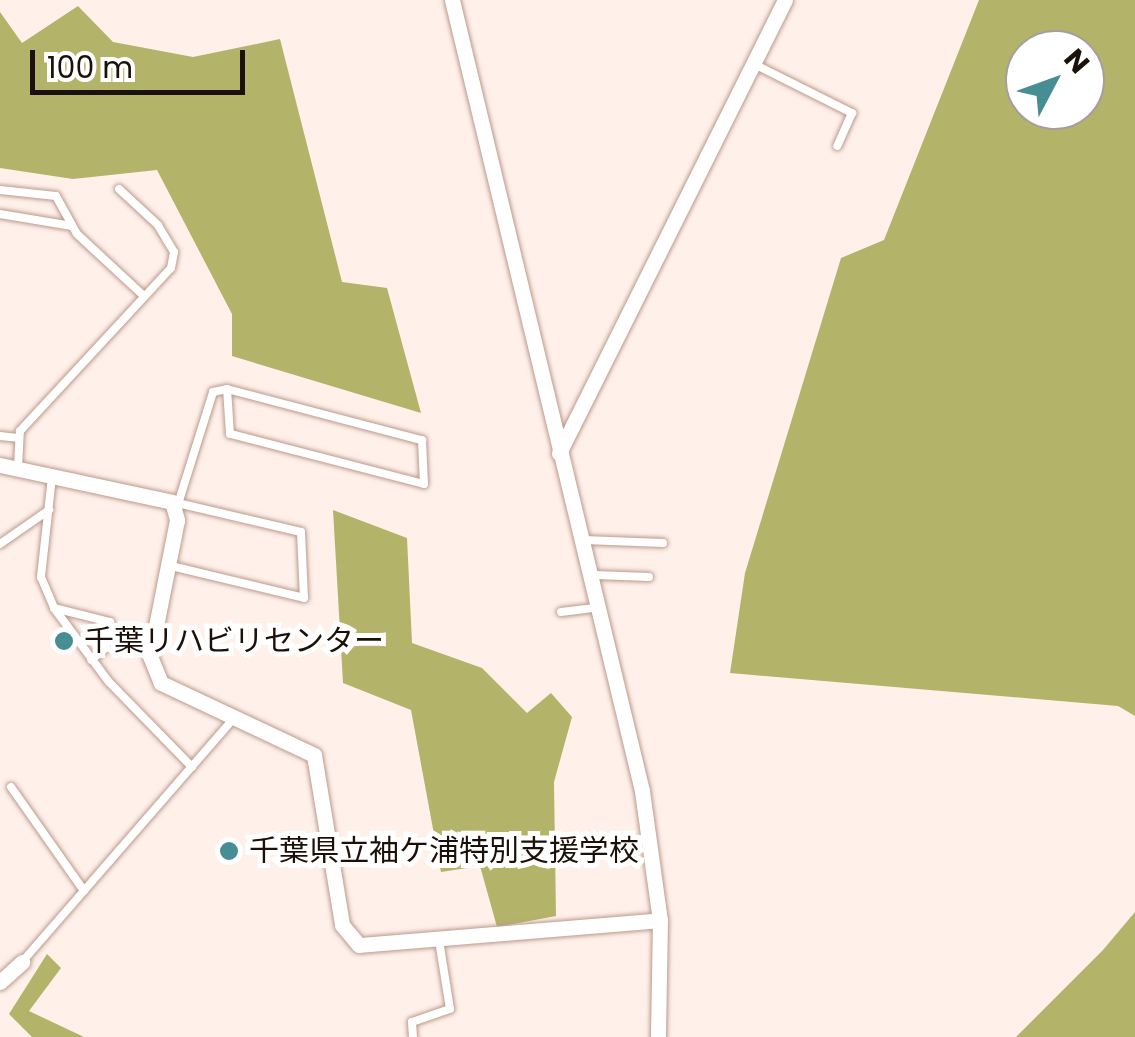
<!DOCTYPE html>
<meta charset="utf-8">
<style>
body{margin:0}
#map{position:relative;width:1135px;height:1037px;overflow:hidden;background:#fff0ea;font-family:Poppins,"Noto Sans JP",sans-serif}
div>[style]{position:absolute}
.forest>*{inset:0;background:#b3b36a}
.roads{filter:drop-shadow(0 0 2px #bb9a8c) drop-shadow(0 0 2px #bb9a8c)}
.lane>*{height:8px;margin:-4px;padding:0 4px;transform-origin:4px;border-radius:4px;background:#fff}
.street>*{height:15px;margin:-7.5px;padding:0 7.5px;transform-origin:7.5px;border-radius:7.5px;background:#fff}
.dots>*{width:28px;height:28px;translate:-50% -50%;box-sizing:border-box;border:5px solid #fff;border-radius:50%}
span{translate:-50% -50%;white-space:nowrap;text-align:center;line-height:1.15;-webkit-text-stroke:10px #fff;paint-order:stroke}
.poi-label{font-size:30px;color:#1c100b}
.left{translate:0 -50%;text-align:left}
.north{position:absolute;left:1005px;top:30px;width:100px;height:100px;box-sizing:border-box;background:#fff;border:2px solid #a49f9d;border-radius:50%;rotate:49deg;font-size:28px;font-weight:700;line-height:40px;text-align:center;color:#1c100b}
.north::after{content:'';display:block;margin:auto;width:35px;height:45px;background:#468d94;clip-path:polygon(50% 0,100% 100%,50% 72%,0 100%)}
.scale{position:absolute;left:30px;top:50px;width:215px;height:45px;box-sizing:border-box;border:5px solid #1c100b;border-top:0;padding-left:12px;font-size:30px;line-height:35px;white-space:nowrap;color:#1c100b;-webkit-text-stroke:8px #fff;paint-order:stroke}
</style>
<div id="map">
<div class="forest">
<i style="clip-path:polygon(evenodd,979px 0,1135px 0,1135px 716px,1118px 706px,730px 673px,745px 573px,841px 258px,884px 240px,979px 0,1025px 50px,1085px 50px,1085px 110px,1025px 110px,1025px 50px)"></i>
<i style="clip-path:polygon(78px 6px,113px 42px,193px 57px,280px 39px,342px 282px,387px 288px,421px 413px,232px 356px,232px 314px,157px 170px,73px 179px,0 168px,0 12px,22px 43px)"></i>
<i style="clip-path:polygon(333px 510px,407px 538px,412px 643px,482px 668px,527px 713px,551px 693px,572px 717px,554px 782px,556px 916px,497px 927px,480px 866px,441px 872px,411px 710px,343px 683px)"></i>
<i style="clip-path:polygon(1135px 912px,1135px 1037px,1016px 1037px,1103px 950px)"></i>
<i style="clip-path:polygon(47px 954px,61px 968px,29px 1011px,84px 1037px,32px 1037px,9px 1014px)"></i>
</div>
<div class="roads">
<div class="lane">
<i style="left:754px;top:64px;width:110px;rotate:26.6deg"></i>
<i style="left:852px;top:113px;width:36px;rotate:114deg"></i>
<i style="left:0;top:190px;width:56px;rotate:6.1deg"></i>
<i style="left:56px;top:196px;width:43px;rotate:61.1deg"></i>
<i style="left:77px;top:234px;width:91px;rotate:42.8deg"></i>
<i style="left:0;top:214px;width:73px;rotate:9.5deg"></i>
<i style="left:0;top:436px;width:18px;rotate:6deg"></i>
<i style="left:18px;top:467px;width:36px;rotate:-87deg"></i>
<i style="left:20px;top:431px;width:222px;rotate:-47.2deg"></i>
<i style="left:171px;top:268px;width:16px;rotate:-79deg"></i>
<i style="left:174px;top:252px;width:31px;rotate:-121deg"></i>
<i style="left:158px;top:225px;width:53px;rotate:-137.3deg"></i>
<i style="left:52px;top:477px;width:101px;rotate:96.3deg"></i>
<i style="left:41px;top:577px;width:34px;rotate:67deg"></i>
<i style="left:54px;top:608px;width:92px;rotate:53.4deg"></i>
<i style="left:109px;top:682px;width:119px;rotate:45.7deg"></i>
<i style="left:178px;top:504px;width:117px;rotate:-72.6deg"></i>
<i style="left:213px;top:392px;width:14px;rotate:-12deg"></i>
<i style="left:227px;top:389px;width:202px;rotate:14.7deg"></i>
<i style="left:422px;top:440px;width:44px;rotate:87.4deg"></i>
<i style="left:424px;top:484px;width:200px;rotate:-165.5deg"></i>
<i style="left:230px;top:434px;width:45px;rotate:-93.8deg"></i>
<i style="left:584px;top:540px;width:79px;rotate:2.2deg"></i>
<i style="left:0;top:544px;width:60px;rotate:-34.8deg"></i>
<i style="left:167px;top:565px;width:141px;rotate:13.5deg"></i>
<i style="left:304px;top:598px;width:66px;rotate:-92.6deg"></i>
<i style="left:301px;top:532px;width:127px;rotate:-166.8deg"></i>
<i style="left:595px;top:575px;width:54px;rotate:2.1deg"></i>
<i style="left:54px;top:608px;width:58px;rotate:14deg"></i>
<i style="left:110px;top:622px;width:26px;rotate:99deg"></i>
<i style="left:106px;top:648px;width:19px;rotate:141deg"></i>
<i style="left:561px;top:612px;width:38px;rotate:-7deg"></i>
<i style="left:11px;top:787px;width:127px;rotate:54.9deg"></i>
<i style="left:22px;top:962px;width:326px;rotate:-49deg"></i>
<i style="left:413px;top:1037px;width:15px;rotate:-94deg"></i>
<i style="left:412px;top:1022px;width:40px;rotate:-18.9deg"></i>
<i style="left:450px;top:1009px;width:70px;rotate:-99.1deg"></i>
</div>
<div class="street">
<i style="left:452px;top:0;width:813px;rotate:76.49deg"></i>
<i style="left:642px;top:791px;width:130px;rotate:82.1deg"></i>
<i style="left:660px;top:920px;width:117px;rotate:91deg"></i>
<i style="left:559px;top:453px;width:506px;rotate:-63.49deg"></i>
<i style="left:0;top:465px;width:176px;rotate:12.1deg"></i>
<i style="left:172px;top:502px;width:19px;rotate:74deg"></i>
<i style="left:177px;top:520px;width:139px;rotate:101.2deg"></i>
<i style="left:150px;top:656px;width:29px;rotate:68deg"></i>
<i style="left:161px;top:683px;width:169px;rotate:25.2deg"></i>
<i style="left:314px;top:755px;width:172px;rotate:80.6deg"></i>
<i style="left:342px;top:925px;width:26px;rotate:50deg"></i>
<i style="left:359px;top:945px;width:302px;rotate:-4.7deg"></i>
<i style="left:0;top:982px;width:30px;rotate:-42deg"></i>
</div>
</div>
<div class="dots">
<i style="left:64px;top:641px;background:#468d94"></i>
<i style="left:229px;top:851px;background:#468d94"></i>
</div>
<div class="poi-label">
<span class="left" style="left:84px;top:641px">千葉リハビリセンター</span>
<span class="left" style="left:249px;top:851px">千葉県立袖ケ浦特別支援学校</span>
</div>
<div class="north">N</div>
<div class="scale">100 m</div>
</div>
